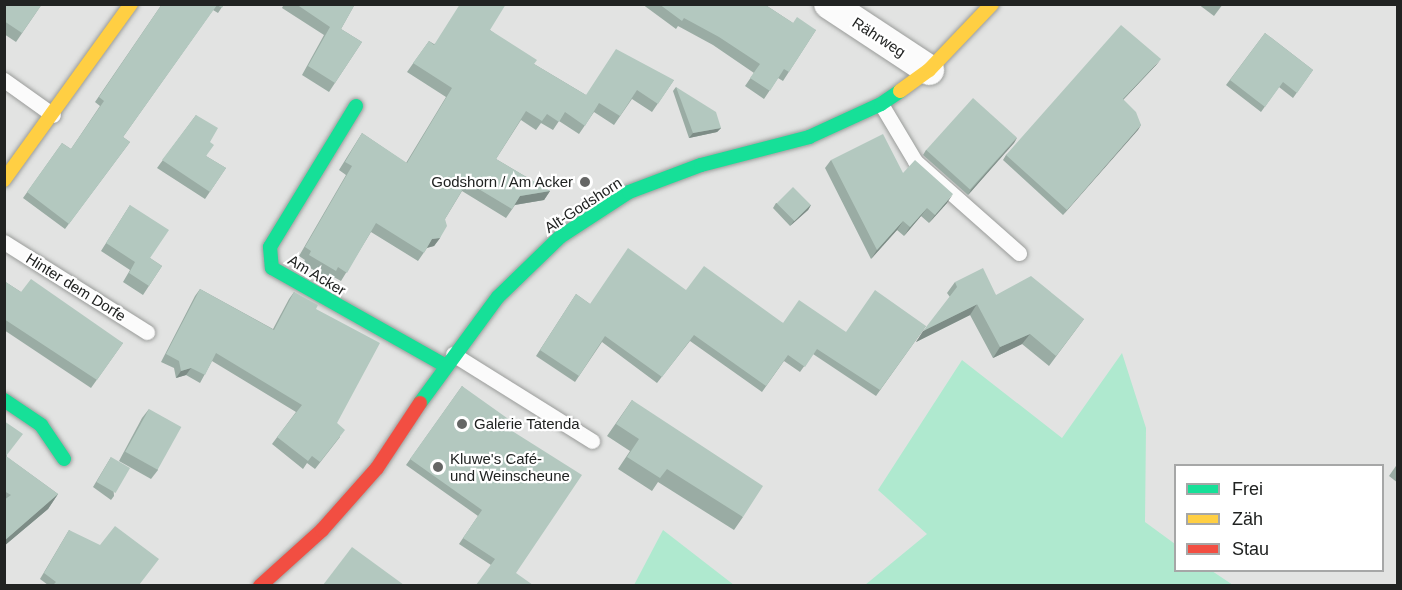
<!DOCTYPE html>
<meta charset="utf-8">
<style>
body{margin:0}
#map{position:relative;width:1402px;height:590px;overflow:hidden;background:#e2e3e2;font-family:Arial,sans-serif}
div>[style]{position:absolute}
.green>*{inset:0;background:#afe9cf}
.roads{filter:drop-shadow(0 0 2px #9a9c9a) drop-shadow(0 0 2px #9a9c9a)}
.lane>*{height:15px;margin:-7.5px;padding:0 7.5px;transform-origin:7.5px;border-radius:7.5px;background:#fbfbfb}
.street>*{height:30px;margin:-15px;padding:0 15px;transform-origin:15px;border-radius:15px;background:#fbfbfb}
.fast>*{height:14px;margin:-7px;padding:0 7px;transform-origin:7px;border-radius:7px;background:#16e098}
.slow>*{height:14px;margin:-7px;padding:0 7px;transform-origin:7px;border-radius:7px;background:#ffcf43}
.jam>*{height:14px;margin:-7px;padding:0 7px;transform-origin:7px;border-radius:7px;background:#f24e42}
.wall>*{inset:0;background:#9aaca4}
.shaded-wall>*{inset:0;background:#7d8c86}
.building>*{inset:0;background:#b3c8bf;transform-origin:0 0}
.dots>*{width:16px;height:16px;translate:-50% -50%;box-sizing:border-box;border:3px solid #fff;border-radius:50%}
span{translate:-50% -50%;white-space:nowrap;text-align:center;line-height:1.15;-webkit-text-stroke:4.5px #fff;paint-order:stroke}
.street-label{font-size:15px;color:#212322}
.poi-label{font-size:15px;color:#212322}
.right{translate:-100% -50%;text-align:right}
.left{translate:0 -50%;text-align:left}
.frame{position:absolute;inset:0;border:6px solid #212322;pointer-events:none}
.legend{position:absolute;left:1174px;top:464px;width:210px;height:108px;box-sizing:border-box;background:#fff;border:2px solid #a6a7a7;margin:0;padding:8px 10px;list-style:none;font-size:18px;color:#212322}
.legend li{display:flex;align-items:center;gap:12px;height:30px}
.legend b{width:30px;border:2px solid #a6a7a7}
</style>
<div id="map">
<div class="green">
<i style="clip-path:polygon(1122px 353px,1146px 428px,1145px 522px,1175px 544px,1176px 570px,1212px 571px,1233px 585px,865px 585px,927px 534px,878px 490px,962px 360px,1062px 438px)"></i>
<i style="clip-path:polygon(663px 530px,734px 585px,634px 585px)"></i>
</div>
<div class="roads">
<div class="lane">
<i style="left:4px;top:80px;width:60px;rotate:35.5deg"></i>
<i style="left:881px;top:104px;width:66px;rotate:59.2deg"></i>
<i style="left:915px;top:161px;width:139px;rotate:41.5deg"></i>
<i style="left:4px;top:242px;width:169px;rotate:32.2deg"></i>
<i style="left:453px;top:354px;width:164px;rotate:32deg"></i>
</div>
<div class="street">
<i style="left:829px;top:4px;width:120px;rotate:33.4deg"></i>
</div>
<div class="fast">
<i style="left:356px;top:106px;width:165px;rotate:121.4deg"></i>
<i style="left:270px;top:247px;width:21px;rotate:85deg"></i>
<i style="left:272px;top:268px;width:200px;rotate:29.4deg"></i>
<i style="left:4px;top:400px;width:45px;rotate:34deg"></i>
<i style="left:41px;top:425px;width:41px;rotate:55.9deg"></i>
<i style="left:420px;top:403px;width:132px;rotate:-53.7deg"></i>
<i style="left:498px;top:297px;width:86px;rotate:-44.1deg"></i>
<i style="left:560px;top:237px;width:82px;rotate:-33.1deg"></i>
<i style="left:629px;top:192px;width:77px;rotate:-20.6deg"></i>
<i style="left:701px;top:165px;width:112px;rotate:-14.5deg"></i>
<i style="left:809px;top:137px;width:79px;rotate:-24.6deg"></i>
<i style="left:881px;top:104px;width:23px;rotate:-34deg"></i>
</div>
<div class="slow">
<i style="left:900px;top:91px;width:36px;rotate:-36deg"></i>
<i style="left:929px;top:70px;width:91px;rotate:-46.3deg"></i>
<i style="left:4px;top:180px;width:217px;rotate:-54.2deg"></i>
</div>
<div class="jam">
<i style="left:260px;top:586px;width:84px;rotate:-42.1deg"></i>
<i style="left:322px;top:530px;width:83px;rotate:-48.4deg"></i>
<i style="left:377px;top:468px;width:78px;rotate:-56.5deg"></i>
</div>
</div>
<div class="wall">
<i style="clip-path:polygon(4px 4px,42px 4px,16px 42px,4px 34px)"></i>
<i style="clip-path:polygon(162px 4px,224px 4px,218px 13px,213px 10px,123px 137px,130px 142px,65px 229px,23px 198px,62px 143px,71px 149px,100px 106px,95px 102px)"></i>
<i style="clip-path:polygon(284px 4px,355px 4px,341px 29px,362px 42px,329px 92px,302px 75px,324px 35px,282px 8px)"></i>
<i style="clip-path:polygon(642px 4px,764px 4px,793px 23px,816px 30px,783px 81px,778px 78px,764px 99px,745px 86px,754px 73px,713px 45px,678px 26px,676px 29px)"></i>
<i style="clip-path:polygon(1198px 4px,1223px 4px,1214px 16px)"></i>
<i style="clip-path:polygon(490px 30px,534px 64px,586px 95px,674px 80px,652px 112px,632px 99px,614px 125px,594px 112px,579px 134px,559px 121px,553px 130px,541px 123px,536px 130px,521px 120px,496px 159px,550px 191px,544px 200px,515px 205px,506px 218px,462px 191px,445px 219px,440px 238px,434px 246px,427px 248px,418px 261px,371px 232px,341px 281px,332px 276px,330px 279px,303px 264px,305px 260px,299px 256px,346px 175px,339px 170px,362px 133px,406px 163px,446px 97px,407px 72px,429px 41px,434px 44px)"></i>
<i style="clip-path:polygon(1265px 33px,1313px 70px,1293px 98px,1279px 87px,1261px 112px,1226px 85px)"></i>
<i style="clip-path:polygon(1157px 64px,1123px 100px,1141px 125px,1063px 215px,1003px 160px,1006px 155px)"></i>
<i style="clip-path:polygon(676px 87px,721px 128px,717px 132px,689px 138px,673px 91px)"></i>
<i style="clip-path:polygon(196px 115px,210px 142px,206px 156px,226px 168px,205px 199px,157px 168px)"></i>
<i style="clip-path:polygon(1017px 138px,968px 195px,923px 155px,926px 150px)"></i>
<i style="clip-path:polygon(831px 160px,903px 173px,947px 203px,929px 223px,921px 216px,904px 236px,897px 230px,871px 259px,825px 168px)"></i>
<i style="clip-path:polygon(776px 203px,811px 205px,808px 210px,790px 226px,773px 208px)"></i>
<i style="clip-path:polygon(130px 205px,150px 258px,162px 266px,143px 295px,123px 282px,130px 270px,101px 251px)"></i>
<i style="clip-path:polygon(4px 281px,21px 292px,123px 343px,91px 388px,4px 330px)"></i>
<i style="clip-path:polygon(955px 282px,996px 295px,1084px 319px,1049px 366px,1022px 344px,993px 358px,970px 315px,916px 342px,950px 297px,947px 293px)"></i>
<i style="clip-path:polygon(200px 289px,273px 329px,289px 299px,294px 292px,316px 309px,337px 423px,340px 437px,315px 469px,307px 463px,303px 469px,272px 444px,296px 412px,212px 361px,200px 383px,186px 375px,176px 378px,174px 368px,161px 362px,195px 296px)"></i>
<i style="clip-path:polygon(686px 290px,783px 323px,846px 332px,926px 326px,876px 396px,813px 354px,800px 372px,784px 361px,762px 392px,690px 341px,657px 383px,602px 342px,575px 382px,536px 356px,576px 294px,590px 304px)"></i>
<i style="clip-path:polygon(462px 386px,509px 429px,516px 573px,491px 565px,459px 544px,478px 516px,406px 465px)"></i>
<i style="clip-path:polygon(632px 400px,743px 517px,734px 530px,658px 482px,652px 491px,618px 469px,630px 451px,607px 436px)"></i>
<i style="clip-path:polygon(149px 409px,158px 470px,151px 479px,119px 461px,142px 418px)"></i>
<i style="clip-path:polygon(4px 421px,7px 457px,58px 494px,48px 509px,4px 546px)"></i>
<i style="clip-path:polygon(111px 457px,114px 496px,111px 500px,93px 487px)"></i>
<i style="clip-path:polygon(1398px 463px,1398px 483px,1389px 476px)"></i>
<i style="clip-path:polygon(69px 530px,139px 585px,48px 585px,40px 579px)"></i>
</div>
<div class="shaded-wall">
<i style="clip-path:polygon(1161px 59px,1157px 64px,1119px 104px,1123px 99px)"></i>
<i style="clip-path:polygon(1141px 125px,1138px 130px,1063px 215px,1067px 210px)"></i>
<i style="clip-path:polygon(721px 128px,717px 132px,689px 138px,693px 133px)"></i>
<i style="clip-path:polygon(1017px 138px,1014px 143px,968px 195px,971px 190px)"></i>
<i style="clip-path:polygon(550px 191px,544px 200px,514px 205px,520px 196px)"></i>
<i style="clip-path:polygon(953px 194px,947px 203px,929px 223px,935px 215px)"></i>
<i style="clip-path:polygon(811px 205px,808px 210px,790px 226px,794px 221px)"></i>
<i style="clip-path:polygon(927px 208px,921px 216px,904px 236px,910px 227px)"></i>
<i style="clip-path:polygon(903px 221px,897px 230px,871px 259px,877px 250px)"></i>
<i style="clip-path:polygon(440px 238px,434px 246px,426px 248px,432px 239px)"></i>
<i style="clip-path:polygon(977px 304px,970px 315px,916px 342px,923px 331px)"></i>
<i style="clip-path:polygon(1030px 334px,1022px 344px,993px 358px,1000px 347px)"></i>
<i style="clip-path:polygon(191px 368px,186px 375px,176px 378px,181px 371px)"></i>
<i style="clip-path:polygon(58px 494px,48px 509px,4px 546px,4px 541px)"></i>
</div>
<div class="building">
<i style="clip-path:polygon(4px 4px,42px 4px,22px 33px,4px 21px)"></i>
<i style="clip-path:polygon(162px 4px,224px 4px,222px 8px,217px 5px,123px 137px,130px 142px,69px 224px,27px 192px,62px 143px,71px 149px,104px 101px,99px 97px)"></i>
<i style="clip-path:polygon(296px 4px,355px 4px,341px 29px,362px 42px,335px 83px,308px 66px,330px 27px)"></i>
<i style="clip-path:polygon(460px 4px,506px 4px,490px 30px,537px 60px,534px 64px,586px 95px,616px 49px,674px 80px,658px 104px,637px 90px,620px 116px,599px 103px,585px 126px,565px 112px,559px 122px,547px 114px,542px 121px,526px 111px,496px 159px,550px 191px,520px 196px,512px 209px,467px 182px,445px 219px,447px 226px,440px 238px,432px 239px,424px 253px,376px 223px,347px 273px,338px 267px,336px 271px,309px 255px,311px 251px,305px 247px,352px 166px,345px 162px,362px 133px,407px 163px,452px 88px,413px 63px,429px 41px,434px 45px)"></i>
<i style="clip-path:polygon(659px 4px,764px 4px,793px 23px,797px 17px,816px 30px,789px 72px,784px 69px,770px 91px,750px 78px,760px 64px,719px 37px,684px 18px,682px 21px)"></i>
<i style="clip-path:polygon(1121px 25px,1161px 59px,1123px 99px,1136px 112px,1141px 125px,1067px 210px,1006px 155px)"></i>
<i style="clip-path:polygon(1265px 33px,1313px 70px,1297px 93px,1283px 82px,1265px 107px,1230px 80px)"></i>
<i style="clip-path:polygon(676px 87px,716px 112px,721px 128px,693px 133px)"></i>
<i style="left:973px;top:98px;width:59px;height:70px;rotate:42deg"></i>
<i style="clip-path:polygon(196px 115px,218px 128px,210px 142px,214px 145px,206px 156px,226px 168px,210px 192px,162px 160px)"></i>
<i style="clip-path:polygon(883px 134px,903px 173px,915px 160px,953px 194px,935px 215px,927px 208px,910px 227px,903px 221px,877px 250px,831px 160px)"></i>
<i style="left:793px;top:187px;width:25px;height:23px;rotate:45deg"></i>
<i style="clip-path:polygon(130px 205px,169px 230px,150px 258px,162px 266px,149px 286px,129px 273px,135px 262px,106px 243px)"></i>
<i style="clip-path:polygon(628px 248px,686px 290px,704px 266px,783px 323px,799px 300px,846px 332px,875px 290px,926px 326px,880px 390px,817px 349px,805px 367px,788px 355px,766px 386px,694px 335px,662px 377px,605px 336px,579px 376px,540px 350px,576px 294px,590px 304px)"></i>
<i style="clip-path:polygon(983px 268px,996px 295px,1031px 276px,1084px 319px,1056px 356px,1030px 334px,1000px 347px,977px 304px,982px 302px,923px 331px,957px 287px,955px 282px)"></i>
<i style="clip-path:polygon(31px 279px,123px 343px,97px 380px,4px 319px,4px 281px,21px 292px)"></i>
<i style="clip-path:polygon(200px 289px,274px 330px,294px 292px,318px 305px,316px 309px,380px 343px,337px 423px,345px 430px,320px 462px,312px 456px,308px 461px,277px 437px,302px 405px,216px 353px,205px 375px,191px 368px,181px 371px,179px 361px,166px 354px)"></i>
<i style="clip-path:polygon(462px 386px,514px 423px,509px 429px,582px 475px,516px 573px,533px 585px,476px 585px,495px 559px,463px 538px,482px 510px,410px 459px)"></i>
<i style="clip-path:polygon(632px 400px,763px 486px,743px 517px,667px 469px,660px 478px,627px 457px,639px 439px,616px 424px)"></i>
<i style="left:149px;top:409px;width:37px;height:49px;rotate:29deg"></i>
<i style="clip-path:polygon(4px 421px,23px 434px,6px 456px,58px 494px,4px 541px,4px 500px,11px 495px,4px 491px)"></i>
<i style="left:111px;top:457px;width:22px;height:29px;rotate:30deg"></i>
<i style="clip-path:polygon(115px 526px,159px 559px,139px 585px,53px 585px,56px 582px,44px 573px,69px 530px,100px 545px)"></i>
<i style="clip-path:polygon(352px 547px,404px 585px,323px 585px)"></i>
</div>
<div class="dots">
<i style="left:585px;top:182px;background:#656665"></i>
<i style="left:462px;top:424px;background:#656665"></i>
<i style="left:438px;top:467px;background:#656665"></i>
</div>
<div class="street-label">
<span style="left:879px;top:37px;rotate:33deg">Rährweg</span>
<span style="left:583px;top:205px;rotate:-33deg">Alt-Godshorn</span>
<span style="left:317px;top:275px;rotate:31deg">Am Acker</span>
<span style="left:76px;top:287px;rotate:32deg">Hinter dem Dorfe</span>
</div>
<div class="poi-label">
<span class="right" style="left:573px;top:182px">Godshorn / Am Acker</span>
<span class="left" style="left:474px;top:424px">Galerie Tatenda</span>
<span class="left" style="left:450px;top:467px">Kluwe's Café-<br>und Weinscheune</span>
</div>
<div class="frame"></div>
<ul class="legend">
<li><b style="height:8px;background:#16e098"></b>Frei</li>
<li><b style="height:8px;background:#ffcf43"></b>Zäh</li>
<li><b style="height:8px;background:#f24e42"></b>Stau</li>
</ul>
</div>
